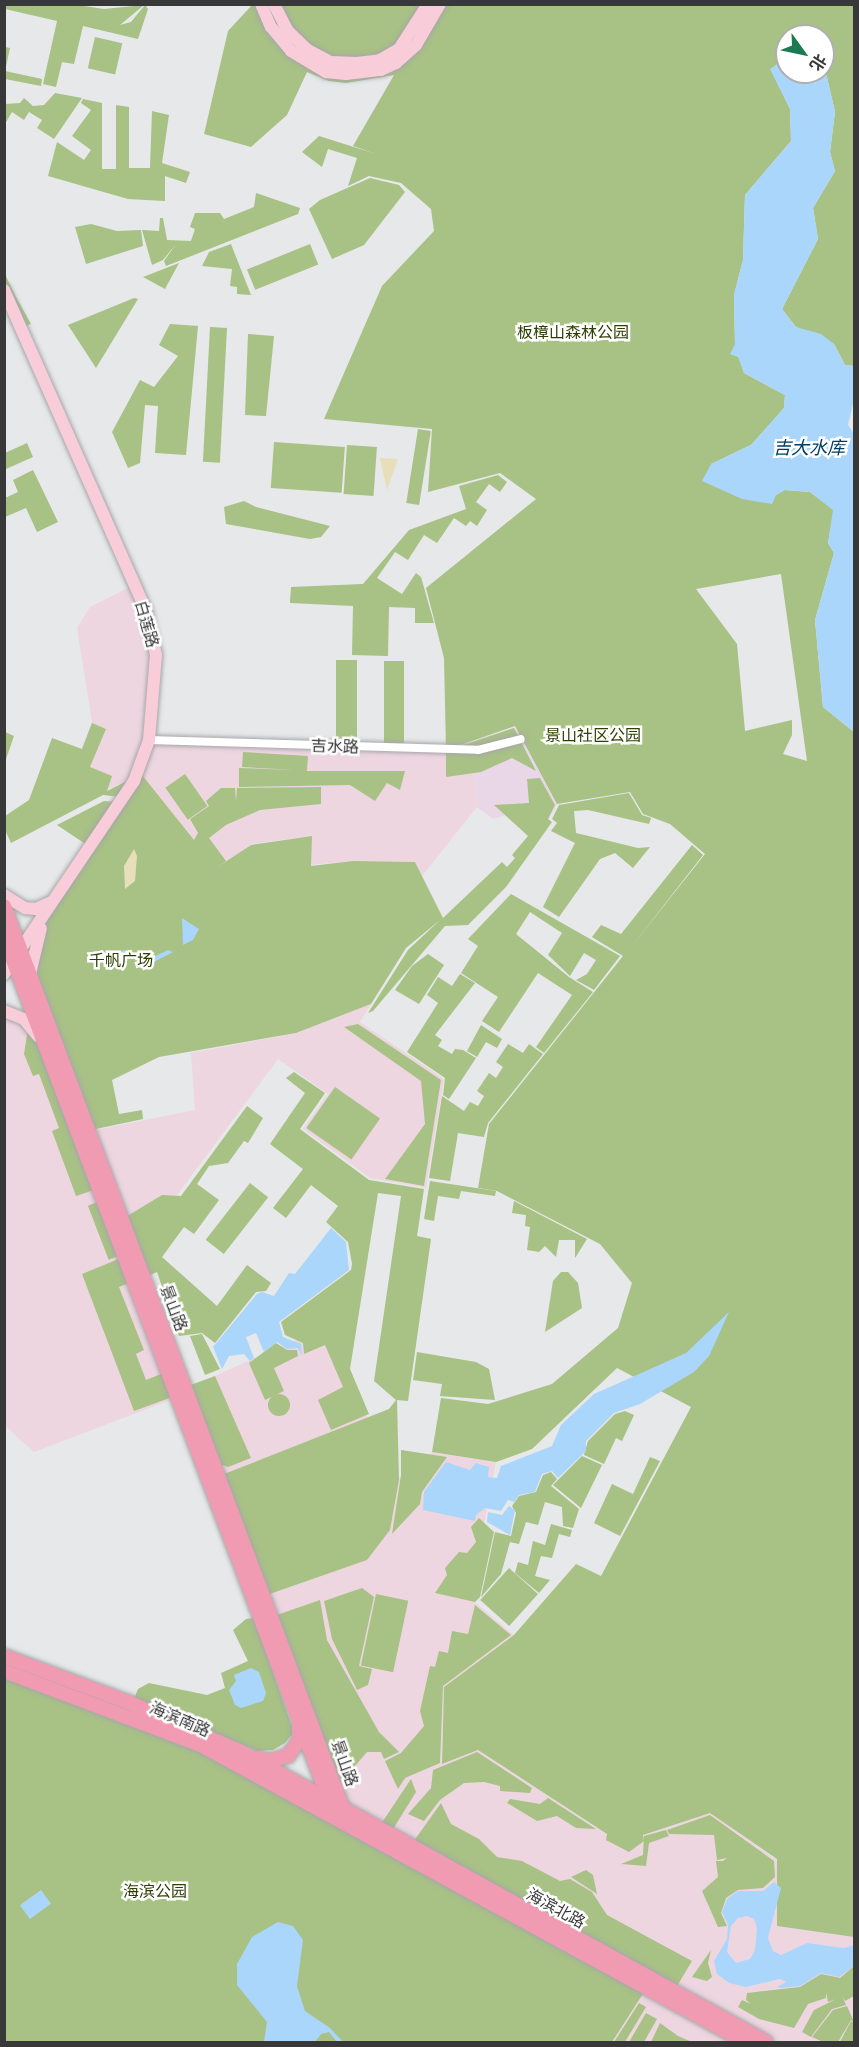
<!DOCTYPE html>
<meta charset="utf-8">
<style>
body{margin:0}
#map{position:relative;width:859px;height:2047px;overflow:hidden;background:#e6e8e9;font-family:"PT Sans","Noto Sans SC",sans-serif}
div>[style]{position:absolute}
.commercial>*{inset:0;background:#eed6e1;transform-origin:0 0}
.industrial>*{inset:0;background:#e9d7e8}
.green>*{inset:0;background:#a8c185;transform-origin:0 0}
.round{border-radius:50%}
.sand>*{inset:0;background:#e8deb9}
.water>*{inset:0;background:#abd6fb;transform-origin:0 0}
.roads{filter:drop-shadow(0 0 2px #a6a7a9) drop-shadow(0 0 2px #a6a7a9)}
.street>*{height:8px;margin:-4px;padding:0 4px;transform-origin:4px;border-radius:4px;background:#fff}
.secondary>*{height:12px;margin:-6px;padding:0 6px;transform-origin:6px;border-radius:6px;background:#f8cdd9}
.primary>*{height:14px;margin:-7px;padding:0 7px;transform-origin:7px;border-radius:7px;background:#f19bb2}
span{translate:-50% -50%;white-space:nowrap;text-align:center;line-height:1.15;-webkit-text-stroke:5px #fff;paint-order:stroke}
.park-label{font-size:16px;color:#2c4003}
.street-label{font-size:16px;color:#383839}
.water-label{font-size:18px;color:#003c61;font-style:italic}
.frame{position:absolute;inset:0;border:6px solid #383839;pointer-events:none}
.north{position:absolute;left:775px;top:24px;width:60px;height:60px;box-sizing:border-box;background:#fff;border:2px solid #afafb0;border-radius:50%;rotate:123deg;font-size:16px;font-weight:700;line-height:24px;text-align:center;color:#383839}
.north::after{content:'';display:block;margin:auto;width:21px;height:27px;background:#1a7b52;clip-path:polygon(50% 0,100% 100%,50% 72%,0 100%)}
</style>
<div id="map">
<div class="commercial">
<i style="clip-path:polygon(134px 585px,152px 631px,149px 740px,446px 750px,475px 740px,477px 807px,422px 876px,415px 862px,354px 861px,310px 865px,311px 836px,251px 844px,217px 869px,133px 777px,54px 817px,92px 722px,77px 628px,90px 607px)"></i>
<i style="clip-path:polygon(371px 1004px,360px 1022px,444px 1079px,426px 1188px,370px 1178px,303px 1129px,328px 1094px,278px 1059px,135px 1252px,90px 1131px,195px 1110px,191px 1053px,297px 1033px)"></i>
<i style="clip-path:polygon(4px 1012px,24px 1019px,178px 1397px,34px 1452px,5px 1426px)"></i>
<i style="left:327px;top:1326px;width:101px;height:154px;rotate:66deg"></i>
<i style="clip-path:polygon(432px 1452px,496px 1462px,470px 1598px,514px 1635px,444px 1687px,442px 1764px,478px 1750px,620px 1843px,710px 1812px,777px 1860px,777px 1926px,854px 1937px,854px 2042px,768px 2042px,343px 1809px,264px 1596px,367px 1560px,390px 1530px,399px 1479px)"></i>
<i style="clip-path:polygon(646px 1988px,745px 2042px,612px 2042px)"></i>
</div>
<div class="industrial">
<i style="clip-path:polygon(515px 727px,557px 804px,549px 819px,533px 806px,493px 819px,477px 807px,475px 740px)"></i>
</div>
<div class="green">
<i style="clip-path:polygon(5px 4px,71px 4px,104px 9px,144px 5px,120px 25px,131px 22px,145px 5px,148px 9px,138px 39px,83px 26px,74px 64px,62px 62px,56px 87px,43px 84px,57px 21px,5px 9px)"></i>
<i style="clip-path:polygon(evenodd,252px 5px,854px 5px,854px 366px,845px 365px,834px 344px,796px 327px,782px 309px,818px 239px,813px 208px,835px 171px,830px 152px,835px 112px,823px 60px,823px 36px,787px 36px,787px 57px,771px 70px,790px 109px,791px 141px,745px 195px,743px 260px,734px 295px,735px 345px,744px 373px,785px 395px,784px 408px,751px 445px,711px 464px,776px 495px,785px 490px,810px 492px,834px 510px,828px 543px,834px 553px,815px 620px,823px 707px,854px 732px,854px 1937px,777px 1926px,777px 1859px,710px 1813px,643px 1835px,644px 1841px,629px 1852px,606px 1840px,607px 1834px,478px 1750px,442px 1764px,444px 1687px,514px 1635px,576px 1564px,601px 1576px,691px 1407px,617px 1368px,532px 1449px,496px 1462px,432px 1452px,441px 1398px,488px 1404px,552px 1384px,618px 1328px,632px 1283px,600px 1244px,497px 1191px,478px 1188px,489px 1124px,623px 956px,592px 937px,601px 925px,621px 934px,692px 845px,703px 855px,632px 946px,705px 854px,670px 824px,643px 814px,630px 792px,557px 804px,515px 726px,446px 750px,444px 658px,426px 588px,536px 499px,500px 473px,428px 492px,432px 429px,324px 419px,382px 286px,434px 231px,431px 209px,401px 183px,369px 176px,348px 186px,357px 158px,328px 149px,322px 167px,302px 152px,319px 136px,376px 154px,353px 146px,394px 75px,346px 83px,329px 81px,307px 72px,287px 115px,251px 147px,204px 134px,228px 31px,252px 5px,781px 574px,807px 761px,783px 754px,792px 735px,792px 720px,745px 731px,737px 644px,696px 589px,781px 574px)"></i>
<i style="left:95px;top:37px;width:28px;height:32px;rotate:13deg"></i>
<i style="clip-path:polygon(5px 47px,10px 48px,5px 71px,42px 79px,41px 86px,5px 79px)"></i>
<i style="clip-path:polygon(55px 93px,82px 98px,54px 139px,37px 128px,42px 120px,29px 112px,24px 120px,12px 112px,5px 124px,5px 104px,20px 103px,24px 98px,33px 106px,44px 105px)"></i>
<i style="clip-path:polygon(83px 99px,102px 103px,102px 169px,116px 169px,116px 105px,129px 107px,129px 168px,150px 168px,152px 111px,169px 115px,162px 163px,190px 172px,186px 183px,165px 176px,165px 201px,128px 199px,48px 176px,57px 142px,84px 160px,91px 150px,72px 136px,91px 110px,81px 103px)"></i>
<i style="clip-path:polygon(370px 178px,399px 185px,405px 192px,364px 245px,332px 259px,309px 209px,320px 200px)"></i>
<i style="clip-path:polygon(256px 193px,300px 208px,298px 214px,166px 266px,164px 261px,176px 244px,163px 260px,152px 265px,142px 230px,159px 231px,160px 218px,163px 218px,167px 240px,191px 241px,195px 229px,190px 227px,195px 213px,220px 213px,224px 219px,254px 207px)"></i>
<i style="clip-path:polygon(91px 224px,117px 231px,141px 230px,143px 246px,86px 264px,75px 227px)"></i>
<i style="clip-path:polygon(231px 244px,251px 295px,237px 294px,237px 287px,230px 286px,232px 269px,202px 266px,209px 252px)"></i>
<i style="left:310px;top:244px;width:22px;height:68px;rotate:68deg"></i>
<i style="clip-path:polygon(179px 263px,165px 289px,143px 277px)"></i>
<i style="clip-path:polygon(4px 272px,15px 295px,31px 324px,23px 327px,5px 288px)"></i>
<i style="clip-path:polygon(134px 298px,138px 299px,96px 368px,68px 325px)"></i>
<i style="clip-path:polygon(170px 324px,198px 326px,186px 455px,155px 453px,158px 406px,145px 405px,140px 463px,128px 468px,112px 432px,140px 380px,154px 387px,178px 356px,159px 345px)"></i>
<i style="left:210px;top:327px;width:17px;height:135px;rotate:3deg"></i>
<i style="clip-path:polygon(248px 334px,274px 336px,266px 416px,245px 415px)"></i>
<i style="left:418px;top:429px;width:13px;height:75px;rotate:9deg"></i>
<i style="left:274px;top:442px;width:71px;height:46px;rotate:4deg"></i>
<i style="clip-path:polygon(27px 443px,33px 457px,6px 469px,5px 453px)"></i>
<i style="left:347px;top:445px;width:30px;height:49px;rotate:4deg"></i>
<i style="clip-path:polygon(33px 470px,58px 522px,37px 532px,26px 508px,5px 517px,5px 498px,18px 492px,13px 480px)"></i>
<i style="clip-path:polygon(498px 475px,507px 482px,500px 492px,489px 484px,476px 502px,487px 510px,477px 526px,470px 521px,466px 526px,454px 518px,437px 543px,424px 535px,408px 560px,395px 552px,377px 578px,402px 594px,416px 573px,421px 577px,434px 623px,415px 623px,415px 608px,389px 607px,388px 656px,352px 655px,353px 606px,290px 603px,291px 587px,363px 584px,409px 530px,466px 509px,459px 486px)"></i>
<i style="clip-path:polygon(244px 501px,256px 507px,330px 526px,321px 537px,310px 539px,226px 524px,224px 507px)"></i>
<i style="left:336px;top:660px;width:21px;height:84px"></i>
<i style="left:384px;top:661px;width:20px;height:84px"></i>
<i style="clip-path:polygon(92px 723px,106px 729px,90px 767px,112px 776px,107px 791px,133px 778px,121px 797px,103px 795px,11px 843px,5px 830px,5px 816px,29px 800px,52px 738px,82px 749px)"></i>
<i style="clip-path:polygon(514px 728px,536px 771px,512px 758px,481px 772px,446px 777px,446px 751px)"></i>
<i style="clip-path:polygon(5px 732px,14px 736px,5px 762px)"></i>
<i style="clip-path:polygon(243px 752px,308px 756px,307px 771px,405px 771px,400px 790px,387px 783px,375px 801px,350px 785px,239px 787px,239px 768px,296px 770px,242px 767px)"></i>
<i style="clip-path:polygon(138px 770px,194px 840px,198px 833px,190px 819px,209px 806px,206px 801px,221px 788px,235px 788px,236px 801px,237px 788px,321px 787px,321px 804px,260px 810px,226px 825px,209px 838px,226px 861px,216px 868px,251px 845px,312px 836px,311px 866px,353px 861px,415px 862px,443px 918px,502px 862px,507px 867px,515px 858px,512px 855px,528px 836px,494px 805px,529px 803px,527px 779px,540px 778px,555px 805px,548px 819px,552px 822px,506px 887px,468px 925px,445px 926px,373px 1011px,368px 1013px,408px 950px,440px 920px,406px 948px,371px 1004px,296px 1033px,159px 1057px,112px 1080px,119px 1114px,142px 1110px,143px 1119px,91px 1130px,32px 977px,36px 938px,52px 902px)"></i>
<i style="left:185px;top:774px;width:39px;height:24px;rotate:55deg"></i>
<i style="clip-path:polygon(629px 793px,642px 815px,651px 818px,649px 824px,588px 810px,574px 811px,576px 833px,638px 848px,650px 847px,633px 868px,615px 853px,600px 859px,559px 917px,543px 907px,575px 843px,551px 831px,557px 823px,552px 819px,559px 805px)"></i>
<i style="clip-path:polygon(104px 801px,117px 802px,87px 845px,57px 825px)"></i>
<i style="clip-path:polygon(511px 894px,620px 956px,594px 990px,576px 980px,587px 974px,596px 960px,584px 953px,570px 976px,548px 955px,562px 933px,530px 912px,516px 934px,569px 977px,593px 992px,544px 1053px,536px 1047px,572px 995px,538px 973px,499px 1032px,482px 1021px,498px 997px,461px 973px,478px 946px,468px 939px)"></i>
<i style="clip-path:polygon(428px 954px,444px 965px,419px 1004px,395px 990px,412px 966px)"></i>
<i style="clip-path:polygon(460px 974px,475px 983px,435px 1035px,442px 1040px,438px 1046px,452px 1054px,455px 1049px,463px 1050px,476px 1058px,449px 1099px,443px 1095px,445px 1078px,407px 1052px,438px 1003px,427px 995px,438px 977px,452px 986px)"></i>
<i style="clip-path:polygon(358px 1024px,441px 1080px,424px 1186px,385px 1179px,425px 1124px,421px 1081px,344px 1027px)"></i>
<i style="clip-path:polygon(481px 1025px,502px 1039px,497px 1048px,486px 1042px,477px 1057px,467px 1051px)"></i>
<i style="clip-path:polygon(28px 1029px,43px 1045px,97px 1189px,76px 1196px,52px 1131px,59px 1128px,39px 1074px,33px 1076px,24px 1054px)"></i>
<i style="clip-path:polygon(508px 1044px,523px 1053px,529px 1044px,543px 1054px,488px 1123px,484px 1137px,458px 1133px,450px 1181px,429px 1178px,442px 1096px,464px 1111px,470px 1102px,478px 1106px,484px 1096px,477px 1091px,489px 1073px,496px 1078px,503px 1067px,496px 1062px)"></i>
<i style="clip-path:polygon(294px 1072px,325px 1093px,300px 1129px,369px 1180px,424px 1189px,417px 1236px,431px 1239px,408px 1401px,397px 1400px,399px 1480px,390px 1530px,367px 1560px,264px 1596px,219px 1476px,389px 1409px,396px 1400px,374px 1381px,401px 1196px,378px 1193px,350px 1369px,369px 1414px,331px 1430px,318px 1400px,343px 1387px,325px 1345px,304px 1354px,303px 1343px,285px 1335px,281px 1322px,351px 1270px,352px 1264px,348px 1242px,326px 1222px,338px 1206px,311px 1185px,286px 1218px,273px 1208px,303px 1169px,270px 1144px,305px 1093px,286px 1078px)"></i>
<i style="left:335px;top:1087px;width:55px;height:50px;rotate:35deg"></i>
<i style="clip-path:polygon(247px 1106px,263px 1118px,248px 1143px,244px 1141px,228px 1163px,209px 1166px,197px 1184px,219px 1200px,194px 1234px,184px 1227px,162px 1257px,217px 1306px,247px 1265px,271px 1283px,266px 1291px,256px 1292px,215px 1343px,202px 1333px,179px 1336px,157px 1272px,146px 1277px,124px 1218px,162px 1195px,181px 1196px)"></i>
<i style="clip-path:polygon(430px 1181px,496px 1191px,495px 1196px,461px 1191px,459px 1199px,438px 1196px,434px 1221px,424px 1219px)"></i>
<i style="left:250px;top:1183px;width:23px;height:72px;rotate:38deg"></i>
<i style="left:100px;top:1201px;width:58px;height:13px;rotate:69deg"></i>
<i style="clip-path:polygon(514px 1201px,587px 1239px,575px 1258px,575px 1240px,559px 1240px,556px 1257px,545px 1246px,539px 1252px,527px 1250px,530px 1227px,525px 1226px,526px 1215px,512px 1213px)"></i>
<i style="clip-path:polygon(121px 1258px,132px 1282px,119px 1287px,144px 1350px,136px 1354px,146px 1380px,166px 1372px,175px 1396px,134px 1411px,82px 1274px)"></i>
<i style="clip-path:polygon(561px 1272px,568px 1272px,578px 1283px,582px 1308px,545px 1332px,553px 1281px)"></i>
<i style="clip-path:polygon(202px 1334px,220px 1369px,205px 1375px,190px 1336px)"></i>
<i style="clip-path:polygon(276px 1343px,287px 1350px,297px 1350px,298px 1356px,274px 1368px,284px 1391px,265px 1400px,249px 1363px)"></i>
<i style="clip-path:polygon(417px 1352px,476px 1362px,489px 1369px,495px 1400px,440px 1396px,442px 1384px,413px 1380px)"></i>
<i style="clip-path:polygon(215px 1376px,251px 1458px,228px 1467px,216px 1463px,188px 1386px)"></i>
<i class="round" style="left:268px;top:1394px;width:22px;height:22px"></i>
<i style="clip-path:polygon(625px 1411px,634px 1415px,622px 1441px,616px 1438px,604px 1464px,584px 1455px,588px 1441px,615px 1414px)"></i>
<i style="clip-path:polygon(401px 1450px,447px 1457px,422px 1492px,420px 1504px,392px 1534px,401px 1475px)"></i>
<i style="clip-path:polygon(582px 1456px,602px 1465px,581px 1508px,553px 1485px)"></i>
<i style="clip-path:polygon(650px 1457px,660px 1461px,620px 1536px,594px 1523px,612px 1484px,633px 1494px)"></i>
<i style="clip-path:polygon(551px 1472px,557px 1479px,551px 1486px,579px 1509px,573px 1528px,563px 1526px,562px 1507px,545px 1502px,538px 1525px,526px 1522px,519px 1544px,510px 1542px,501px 1574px,481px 1597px,495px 1532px,511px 1536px,516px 1513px,512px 1506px,519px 1496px,536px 1492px,543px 1475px)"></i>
<i style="clip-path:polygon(479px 1518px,494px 1532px,480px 1597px,475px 1602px,435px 1593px,447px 1575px,445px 1568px,459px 1552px,467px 1553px,476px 1542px,471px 1527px)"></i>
<i style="clip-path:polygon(551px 1524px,572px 1530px,570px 1537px,559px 1534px,552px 1558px,541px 1556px,535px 1576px,550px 1580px,539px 1593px,515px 1573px,518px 1562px,528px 1565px,533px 1541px,545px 1545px)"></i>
<i style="left:509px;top:1568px;width:39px;height:43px;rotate:42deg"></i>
<i style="clip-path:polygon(362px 1588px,374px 1597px,359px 1666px,372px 1669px,368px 1685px,357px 1690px,332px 1639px,324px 1601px)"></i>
<i style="left:376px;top:1594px;width:33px;height:73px;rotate:12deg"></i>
<i style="clip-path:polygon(320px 1600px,327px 1640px,379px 1732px,399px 1752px,384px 1759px,381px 1752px,367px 1752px,338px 1786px,274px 1616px)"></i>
<i style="clip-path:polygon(475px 1605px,511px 1635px,443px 1686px,440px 1763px,405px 1778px,398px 1789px,385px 1761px,401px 1753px,424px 1726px,420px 1711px,430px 1666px,435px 1667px,439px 1651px,448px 1653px,452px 1631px,468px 1634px)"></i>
<i style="clip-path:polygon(254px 1618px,294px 1732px,285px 1743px,273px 1750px,257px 1751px,134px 1699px,138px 1689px,149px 1683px,207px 1695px,225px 1688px,221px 1673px,248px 1661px,233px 1630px,246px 1619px)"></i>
<i style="clip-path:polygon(5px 1671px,201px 1745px,646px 1989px,612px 2042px,5px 2042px)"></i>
<i style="clip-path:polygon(477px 1752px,532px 1788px,530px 1793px,500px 1791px,500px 1786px,484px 1782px,464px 1783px,440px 1800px,424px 1821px,408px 1814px,431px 1788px,433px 1770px)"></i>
<i style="clip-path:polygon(411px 1779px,416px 1792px,390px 1834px,379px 1827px)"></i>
<i style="clip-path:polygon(548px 1798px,596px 1829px,576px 1828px,557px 1816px,537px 1821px,507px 1803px,510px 1799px,540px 1804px)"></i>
<i style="clip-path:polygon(441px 1803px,451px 1824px,479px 1839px,497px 1857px,522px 1861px,560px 1881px,570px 1879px,592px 1892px,607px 1915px,692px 1961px,674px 1991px,411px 1845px)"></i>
<i style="clip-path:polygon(710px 1815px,774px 1861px,775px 1877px,763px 1888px,738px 1890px,726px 1898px,721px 1913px,727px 1926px,718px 1927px,702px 1891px,718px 1877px,716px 1861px,723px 1861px,727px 1858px,717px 1860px,714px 1835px,669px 1834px,667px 1830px)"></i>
<i style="clip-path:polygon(666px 1830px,669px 1836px,649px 1843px,646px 1866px,621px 1864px,643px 1855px,644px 1836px)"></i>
<i style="clip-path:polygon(586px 1870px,593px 1875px,597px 1894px,571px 1877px)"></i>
<i style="clip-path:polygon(711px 1950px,708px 1963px,712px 1977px,707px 1981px,692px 1977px)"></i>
<i style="clip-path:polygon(854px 1966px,854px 1996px,845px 2001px,842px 1996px,846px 2005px,832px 2009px,811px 2037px,802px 2032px,814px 2010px,836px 1999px,828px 2002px,826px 1992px,826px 1998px,808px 2004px,794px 2028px,759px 2019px,738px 2007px,742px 2000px,751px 2004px,746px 2000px,747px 1993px,800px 1987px,821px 1974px,840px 1978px)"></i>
<i style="clip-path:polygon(639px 2003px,646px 2007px,625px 2042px,614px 2042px)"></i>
<i style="clip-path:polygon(847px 2006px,854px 2022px,851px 2020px,838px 2042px,823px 2042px,812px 2037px,833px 2010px)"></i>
<i style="clip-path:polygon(646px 2013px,657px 2019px,644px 2042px,629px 2042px)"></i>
<i style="clip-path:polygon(851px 2021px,854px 2023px,854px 2042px,840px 2042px)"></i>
<i style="clip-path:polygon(660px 2023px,678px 2036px,692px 2042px,651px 2042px)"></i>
</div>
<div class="sand">
<i style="clip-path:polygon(380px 458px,398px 459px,387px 490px)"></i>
<i style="clip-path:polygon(134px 849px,137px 856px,135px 881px,125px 889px,124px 866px)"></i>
</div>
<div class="water">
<i style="clip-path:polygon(787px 57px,787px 72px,823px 72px,823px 60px,835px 112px,830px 152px,835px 171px,813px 208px,818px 239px,782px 309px,796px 327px,821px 334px,834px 344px,845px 365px,854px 366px,854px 400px,848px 425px,854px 434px,854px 732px,823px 707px,815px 620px,834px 553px,828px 543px,833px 510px,810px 492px,785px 490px,776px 495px,772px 504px,742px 499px,702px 481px,711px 464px,751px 445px,784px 408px,785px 395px,744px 373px,738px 357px,730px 354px,735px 344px,734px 295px,743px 260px,745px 195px,791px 141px,790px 109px,770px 69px)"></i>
<i style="clip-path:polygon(182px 918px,199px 929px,193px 940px,183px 945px)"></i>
<i style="clip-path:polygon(124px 950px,147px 960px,168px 950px,173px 952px,152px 963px,137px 960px,125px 952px,110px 955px)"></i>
<i style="clip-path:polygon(331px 1228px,346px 1242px,349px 1270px,279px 1322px,283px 1337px,301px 1344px,302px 1356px,319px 1392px,298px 1348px,287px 1349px,277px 1342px,264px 1352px,256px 1333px,246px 1337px,254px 1358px,250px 1361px,244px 1354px,229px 1356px,222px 1369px,213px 1347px,257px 1294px,262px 1292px,274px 1296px,289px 1273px,295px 1274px)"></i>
<i style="clip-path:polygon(729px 1312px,709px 1356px,694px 1372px,640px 1404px,614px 1413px,586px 1441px,586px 1451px,558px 1478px,552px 1471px,542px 1474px,535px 1492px,519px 1495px,514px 1502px,508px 1500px,501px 1511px,485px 1508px,476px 1515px,475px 1521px,423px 1510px,424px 1492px,446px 1462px,470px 1470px,476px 1463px,489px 1467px,488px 1477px,497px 1478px,501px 1466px,552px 1446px,561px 1425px,594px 1394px,686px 1353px)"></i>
<i style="clip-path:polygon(509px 1506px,515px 1510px,510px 1535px,487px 1522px,488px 1512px,502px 1515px)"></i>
<i style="clip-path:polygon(251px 1668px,259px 1672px,266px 1693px,263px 1701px,241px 1708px,235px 1705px,229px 1690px,236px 1681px,234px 1675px)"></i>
<i style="clip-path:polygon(evenodd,774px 1882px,781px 1888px,768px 1938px,773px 1951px,781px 1955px,807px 1943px,844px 1948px,854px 1945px,854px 1966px,839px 1977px,821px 1973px,800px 1986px,781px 1988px,777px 1987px,786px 1982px,780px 1979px,746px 1987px,729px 1983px,717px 1974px,714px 1961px,727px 1939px,728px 1925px,722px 1912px,727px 1899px,738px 1891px,763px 1891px,774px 1882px,747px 1916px,754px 1919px,757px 1928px,755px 1950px,750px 1959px,736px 1963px,727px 1952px,731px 1926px,738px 1918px,747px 1916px)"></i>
<i style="left:41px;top:1890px;width:17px;height:26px;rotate:54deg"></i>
<i style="clip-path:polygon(278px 1922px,293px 1926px,303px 1940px,297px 1986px,305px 2011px,330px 2028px,343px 2042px,337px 2042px,329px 2032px,321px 2034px,315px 2042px,264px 2042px,267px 2022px,237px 1985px,237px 1964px,252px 1937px)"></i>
</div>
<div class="roads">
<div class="street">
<i style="left:149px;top:740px;width:329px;rotate:1.7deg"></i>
<i style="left:478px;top:750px;width:44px;rotate:-14.3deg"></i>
</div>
<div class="secondary">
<i style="left:261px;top:4px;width:25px;rotate:67deg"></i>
<i style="left:271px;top:27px;width:31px;rotate:50deg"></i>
<i style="left:291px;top:51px;width:41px;rotate:31deg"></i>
<i style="left:326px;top:72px;width:20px;rotate:6deg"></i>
<i style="left:346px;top:74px;width:35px;rotate:-7deg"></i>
<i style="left:381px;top:70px;width:17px;rotate:-25deg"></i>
<i style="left:396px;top:63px;width:27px;rotate:-42deg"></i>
<i style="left:416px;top:45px;width:48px;rotate:-59.7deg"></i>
<i style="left:274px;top:4px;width:30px;rotate:63deg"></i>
<i style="left:288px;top:31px;width:28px;rotate:44deg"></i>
<i style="left:308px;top:50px;width:26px;rotate:28deg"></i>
<i style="left:331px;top:62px;width:26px;rotate:2deg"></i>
<i style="left:357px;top:63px;width:23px;rotate:-7deg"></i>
<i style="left:380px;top:60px;width:22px;rotate:-30deg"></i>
<i style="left:399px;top:49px;width:54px;rotate:-57.2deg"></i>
<i style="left:4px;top:290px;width:351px;rotate:66.1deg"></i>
<i style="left:146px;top:611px;width:45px;rotate:77.2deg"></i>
<i style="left:156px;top:655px;width:85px;rotate:94.7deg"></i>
<i style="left:149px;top:740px;width:44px;rotate:110.1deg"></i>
<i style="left:134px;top:781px;width:233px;rotate:124deg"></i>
<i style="left:4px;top:895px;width:25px;rotate:32deg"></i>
<i style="left:25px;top:908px;width:11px;rotate:5deg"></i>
<i style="left:36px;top:909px;width:17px;rotate:-25deg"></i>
<i style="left:30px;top:974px;width:47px;rotate:-76.6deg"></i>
<i style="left:4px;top:1011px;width:22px;rotate:22deg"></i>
<i style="left:24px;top:1019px;width:22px;rotate:51deg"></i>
</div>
<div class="primary">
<i style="left:4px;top:906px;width:965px;rotate:69.42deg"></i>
<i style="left:4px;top:936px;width:940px;rotate:69.39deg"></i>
<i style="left:4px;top:1656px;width:132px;rotate:20.4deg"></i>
<i style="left:128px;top:1702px;width:124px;rotate:23.9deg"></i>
<i style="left:241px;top:1752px;width:600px;rotate:28.92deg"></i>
<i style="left:4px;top:1671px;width:210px;rotate:20.6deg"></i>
<i style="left:201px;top:1745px;width:621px;rotate:28.59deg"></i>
<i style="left:258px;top:1758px;width:12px;rotate:14deg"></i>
<i style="left:270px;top:1761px;width:19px;rotate:-16deg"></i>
<i style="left:288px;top:1756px;width:19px;rotate:-55deg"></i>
<i style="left:299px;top:1740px;width:13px;rotate:-90deg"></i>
</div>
</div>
<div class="park-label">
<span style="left:573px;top:332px">板樟山森林公园</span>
<span style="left:593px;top:735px">景山社区公园</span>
<span style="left:121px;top:960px">千帆广场</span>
<span style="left:155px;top:1891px">海滨公园</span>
</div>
<div class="street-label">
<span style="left:147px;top:624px;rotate:74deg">白莲路</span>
<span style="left:335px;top:746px;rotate:2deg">吉水路</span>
<span style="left:174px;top:1308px;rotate:69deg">景山路</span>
<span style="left:180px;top:1719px;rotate:23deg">海滨南路</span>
<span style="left:345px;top:1763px;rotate:70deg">景山路</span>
<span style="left:556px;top:1908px;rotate:29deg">海滨北路</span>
</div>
<div class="water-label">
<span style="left:809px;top:448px">吉大水库</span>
</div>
<div class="frame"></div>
<div class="north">北</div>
</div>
